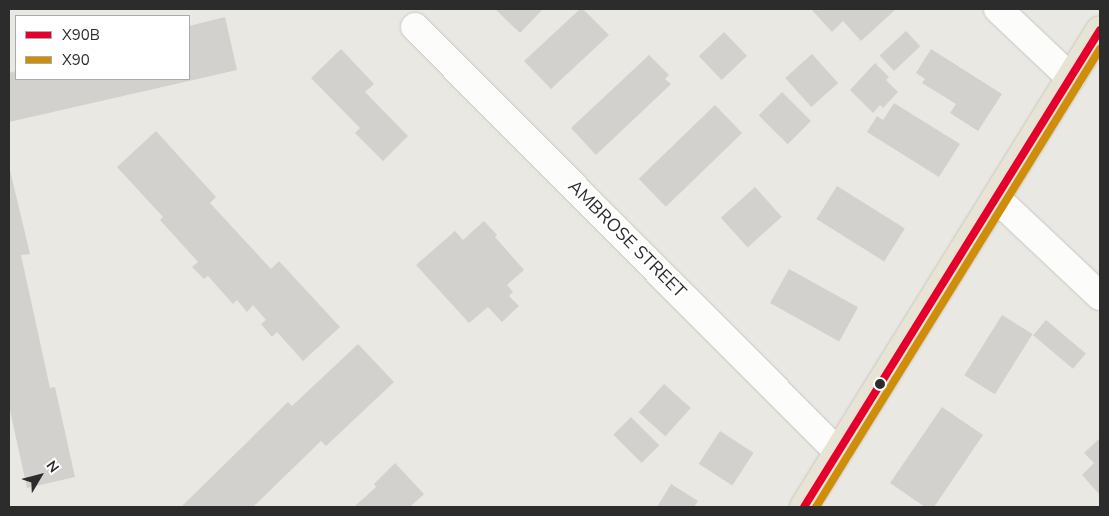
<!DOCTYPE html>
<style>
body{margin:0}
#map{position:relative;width:1109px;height:516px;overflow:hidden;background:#eae8e2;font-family:"Nunito Sans",sans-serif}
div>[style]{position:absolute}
.building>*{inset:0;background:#d3d1cd;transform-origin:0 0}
.roads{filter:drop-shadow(0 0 1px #c7c7c7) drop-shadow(0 0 1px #c7c7c7)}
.minor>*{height:28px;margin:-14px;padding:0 14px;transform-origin:14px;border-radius:14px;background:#fcfcfb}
.major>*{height:28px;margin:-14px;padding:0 14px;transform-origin:14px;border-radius:14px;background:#e7e4d5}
.bus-1>*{height:8px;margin:-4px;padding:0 4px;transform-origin:4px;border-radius:4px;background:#e4002b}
.bus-2>*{height:8px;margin:-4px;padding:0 4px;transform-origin:4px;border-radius:4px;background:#ce8e09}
.dots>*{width:14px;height:14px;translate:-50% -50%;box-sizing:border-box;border:2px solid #fff;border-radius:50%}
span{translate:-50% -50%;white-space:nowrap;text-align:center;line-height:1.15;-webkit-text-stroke:4.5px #fff;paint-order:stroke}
.street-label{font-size:18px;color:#2c2c2c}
.frame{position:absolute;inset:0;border:10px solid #2c2c2c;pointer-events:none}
.legend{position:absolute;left:15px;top:15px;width:175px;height:65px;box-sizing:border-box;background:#fff;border:1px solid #ababab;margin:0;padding:6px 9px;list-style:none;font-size:15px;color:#2c2c2c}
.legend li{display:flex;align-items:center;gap:10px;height:25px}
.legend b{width:25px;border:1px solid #ababab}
.north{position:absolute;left:15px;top:451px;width:50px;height:50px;-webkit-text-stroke:4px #fff;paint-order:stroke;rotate:53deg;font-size:14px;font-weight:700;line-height:20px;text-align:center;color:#2c2c2c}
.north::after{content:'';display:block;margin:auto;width:18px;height:22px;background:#2c2c2c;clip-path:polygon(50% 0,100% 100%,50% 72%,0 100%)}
</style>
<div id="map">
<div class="building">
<i style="clip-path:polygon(495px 9px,543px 9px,520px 33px)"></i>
<i style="clip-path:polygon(580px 9px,583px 9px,609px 35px,551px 89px,524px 61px)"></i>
<i style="clip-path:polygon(811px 9px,896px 9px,861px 41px,843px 21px,832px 32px)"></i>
<i style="clip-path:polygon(225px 17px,237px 70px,9px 122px,9px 73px,16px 71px,16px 79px,189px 79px,189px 26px)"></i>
<i style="left:906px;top:31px;width:21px;height:36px;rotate:47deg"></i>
<i style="left:724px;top:32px;width:33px;height:35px;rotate:46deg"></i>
<i style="clip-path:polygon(341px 49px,374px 84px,365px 92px,408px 136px,383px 161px,355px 133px,360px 128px,311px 78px)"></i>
<i style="clip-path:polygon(931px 49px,1002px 94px,978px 131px,950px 113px,956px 104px,922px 83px,925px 79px,916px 73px)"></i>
<i style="left:812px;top:54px;width:39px;height:36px;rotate:48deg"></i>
<i style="clip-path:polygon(649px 55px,669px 75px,665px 79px,671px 84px,596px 155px,571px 128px)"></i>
<i style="clip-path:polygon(875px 63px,889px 77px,886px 80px,898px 92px,883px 108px,880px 105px,873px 113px,850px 90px)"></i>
<i style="left:782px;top:92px;width:41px;height:33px;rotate:45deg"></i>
<i style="clip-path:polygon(894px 103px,960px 144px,939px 177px,867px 132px,877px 116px,883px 120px)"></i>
<i style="left:715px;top:105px;width:39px;height:106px;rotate:46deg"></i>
<i style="clip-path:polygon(156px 131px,216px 197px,210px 203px,271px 269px,279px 261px,340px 327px,303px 361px,277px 332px,272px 337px,261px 324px,266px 320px,253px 305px,247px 312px,237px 300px,233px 304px,208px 276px,204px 279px,192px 267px,198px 262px,160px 220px,163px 217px,117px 167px)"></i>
<i style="clip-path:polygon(9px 166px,30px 254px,21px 255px,50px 388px,55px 387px,75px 477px,27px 488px,9px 406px)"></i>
<i style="left:837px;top:186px;width:80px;height:39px;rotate:32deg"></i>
<i style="left:755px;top:187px;width:40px;height:46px;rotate:48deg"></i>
<i style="clip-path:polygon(484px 221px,497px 235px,495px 237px,524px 270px,507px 285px,513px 292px,509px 296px,519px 306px,502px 322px,488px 307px,469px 323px,416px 265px,455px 231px,463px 240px)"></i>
<i style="left:789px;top:269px;width:79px;height:39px;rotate:29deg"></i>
<i style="left:1002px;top:315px;width:36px;height:71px;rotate:32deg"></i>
<i style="left:1046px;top:320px;width:52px;height:20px;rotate:40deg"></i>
<i style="clip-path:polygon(358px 344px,394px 382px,326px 446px,321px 441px,253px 507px,181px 507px,288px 402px,292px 406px)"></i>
<i style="left:664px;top:384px;width:36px;height:38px;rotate:42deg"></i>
<i style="clip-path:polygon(942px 407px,983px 435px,934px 507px,925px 507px,890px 483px)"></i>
<i style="left:631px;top:417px;width:40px;height:25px;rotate:45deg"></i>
<i style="left:720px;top:431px;width:40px;height:39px;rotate:33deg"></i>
<i style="clip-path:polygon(1100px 438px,1100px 493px,1099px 494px,1082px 475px,1094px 463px,1084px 453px)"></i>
<i style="clip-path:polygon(395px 463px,424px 494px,410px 507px,354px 507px,376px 487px,374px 484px)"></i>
<i style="clip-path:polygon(671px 484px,698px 501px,694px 507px,657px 507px)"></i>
</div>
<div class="roads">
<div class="minor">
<i style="left:998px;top:9px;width:100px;rotate:43.4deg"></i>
<i style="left:415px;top:27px;width:600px;rotate:45.14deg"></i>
<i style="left:996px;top:198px;width:143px;rotate:43.3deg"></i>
</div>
<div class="major">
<i style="left:804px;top:507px;width:561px;rotate:-58.18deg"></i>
</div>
</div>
<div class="bus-1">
<i style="left:804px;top:507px;width:561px;rotate:-58.18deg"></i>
</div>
<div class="bus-2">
<i style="left:816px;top:507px;width:539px;rotate:-58.2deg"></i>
</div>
<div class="dots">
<i style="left:880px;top:384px;background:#2c2c2c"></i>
</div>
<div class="street-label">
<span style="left:627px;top:239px;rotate:45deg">AMBROSE STREET</span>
</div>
<div class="frame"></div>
<ul class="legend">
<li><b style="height:6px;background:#e4002b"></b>X90B</li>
<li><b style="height:6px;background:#ce8e09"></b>X90</li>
</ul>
<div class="north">N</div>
</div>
